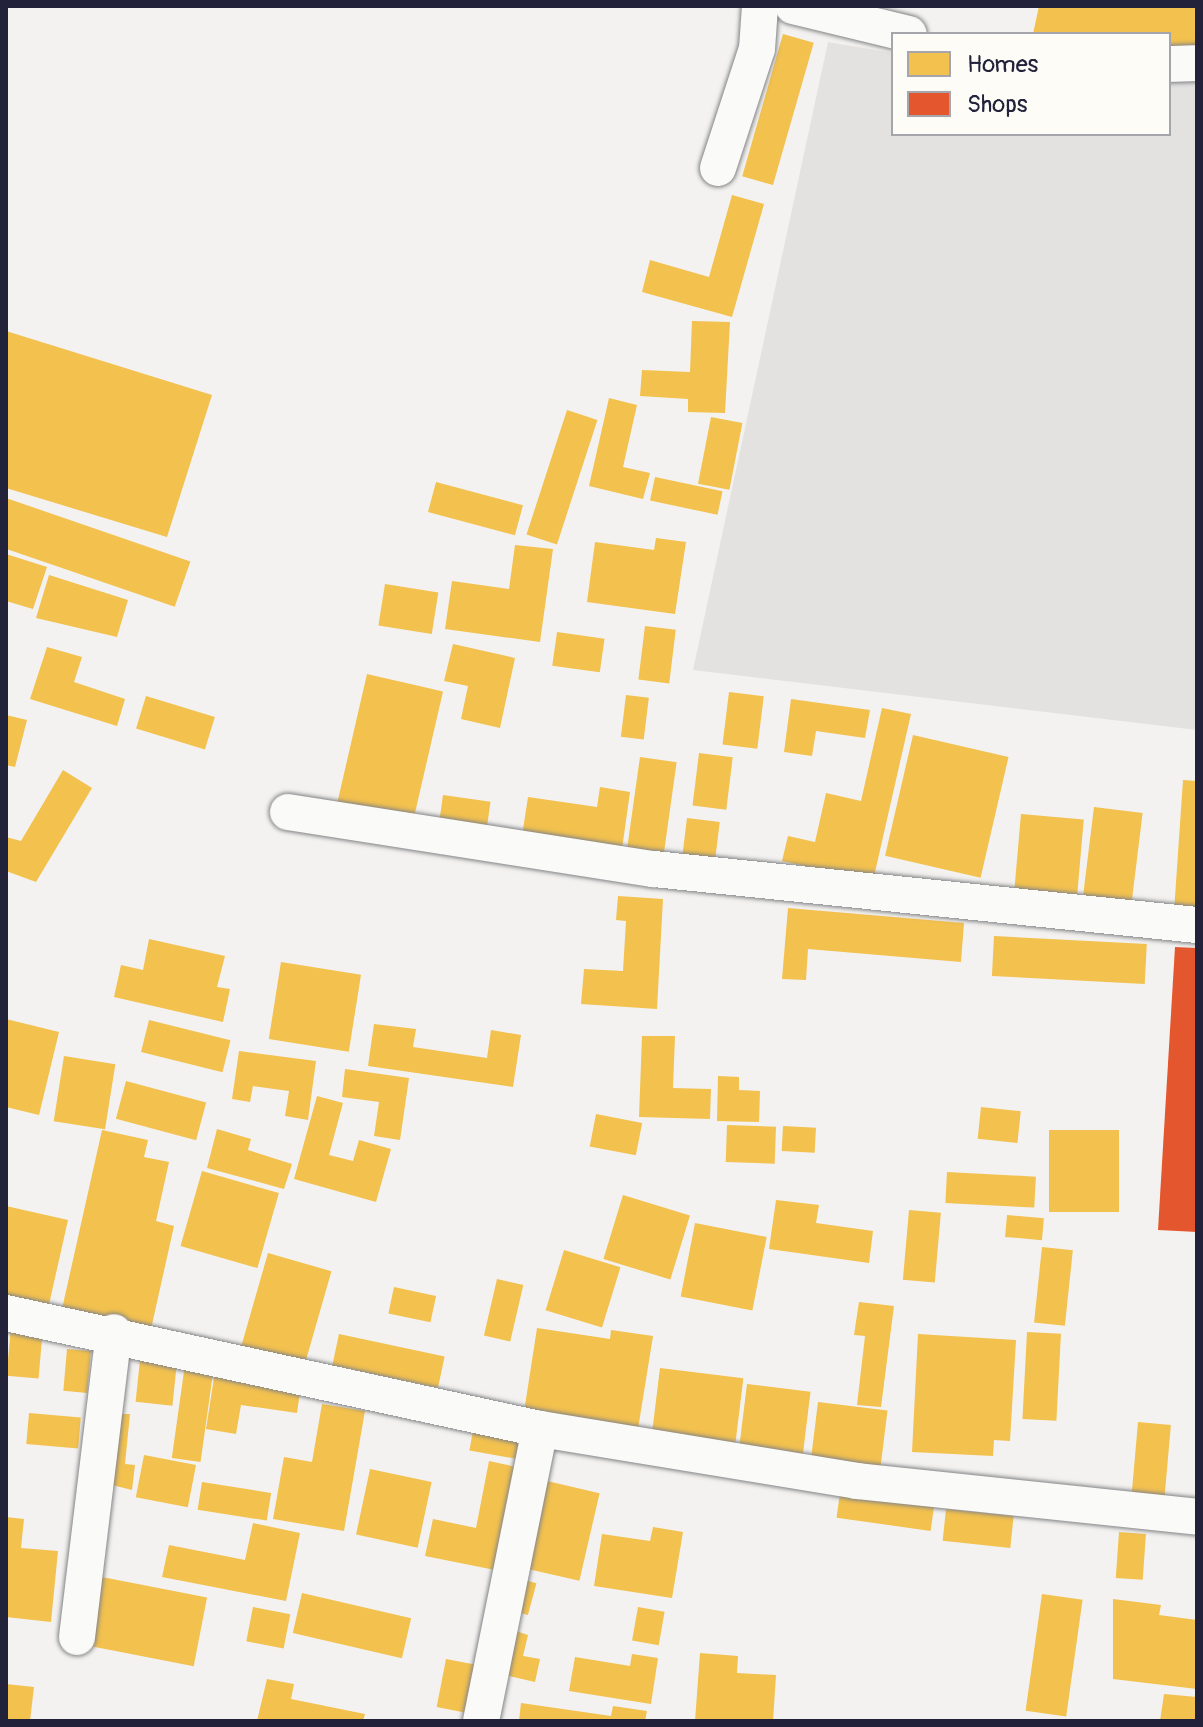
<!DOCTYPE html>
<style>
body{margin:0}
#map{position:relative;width:1203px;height:1727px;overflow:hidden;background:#f3f2f0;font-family:Pangolin,sans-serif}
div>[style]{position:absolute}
.built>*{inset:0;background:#e3e2e1}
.homes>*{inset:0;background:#f2c14e;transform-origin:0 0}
.shops>*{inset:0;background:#e4572e}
.roads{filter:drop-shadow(0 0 2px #848488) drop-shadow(0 0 2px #848488)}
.street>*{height:36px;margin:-18px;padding:0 18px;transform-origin:18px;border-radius:18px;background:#fafaf8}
span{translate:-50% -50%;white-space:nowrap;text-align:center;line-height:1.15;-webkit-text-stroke:8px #fdfcf7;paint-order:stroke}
.frame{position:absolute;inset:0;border:8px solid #22223b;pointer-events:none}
.legend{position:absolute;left:891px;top:32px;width:280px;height:104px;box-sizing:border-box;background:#fdfcf7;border:2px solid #a5a5ac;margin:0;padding:10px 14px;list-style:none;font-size:24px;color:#22223b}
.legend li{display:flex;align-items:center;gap:16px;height:40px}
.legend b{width:40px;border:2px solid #a5a5ac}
</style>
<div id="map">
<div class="built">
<i style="clip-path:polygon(828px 42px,893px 53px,893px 134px,1169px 134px,1169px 82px,1197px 80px,1197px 730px,693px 670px)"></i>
</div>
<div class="homes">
<i style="clip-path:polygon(1039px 6px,1197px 6px,1197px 49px,1169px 51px,1169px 34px,1033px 34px)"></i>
<i style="left:783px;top:34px;width:32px;height:148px;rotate:16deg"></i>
<i style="clip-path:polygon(732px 195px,764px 204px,732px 317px,642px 292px,650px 260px,709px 277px)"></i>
<i style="clip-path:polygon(692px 321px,730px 322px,725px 413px,688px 412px,688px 399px,640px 396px,642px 370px,690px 372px)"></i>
<i style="clip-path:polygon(6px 331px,212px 395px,167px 537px,6px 488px)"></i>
<i style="clip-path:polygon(609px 398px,637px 405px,623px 467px,650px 473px,643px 499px,589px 486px)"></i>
<i style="left:567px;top:410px;width:32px;height:131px;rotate:18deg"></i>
<i style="left:711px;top:417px;width:32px;height:68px;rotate:11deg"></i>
<i style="left:655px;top:477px;width:69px;height:24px;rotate:12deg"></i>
<i style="left:436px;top:482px;width:90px;height:31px;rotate:15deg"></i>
<i style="left:6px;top:498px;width:195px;height:48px;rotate:19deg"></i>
<i style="clip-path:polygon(656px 538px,686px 542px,675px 614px,587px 602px,595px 542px,654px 550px)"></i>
<i style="clip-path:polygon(515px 545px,553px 549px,540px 642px,445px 629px,452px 581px,509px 589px)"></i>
<i style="clip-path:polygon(6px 554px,47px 567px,33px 609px,6px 601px)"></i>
<i style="clip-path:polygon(49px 575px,128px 600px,117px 637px,36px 618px)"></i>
<i style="left:385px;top:584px;width:54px;height:42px;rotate:9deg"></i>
<i style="left:645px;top:626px;width:31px;height:54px;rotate:7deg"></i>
<i style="left:557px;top:632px;width:48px;height:34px;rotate:8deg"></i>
<i style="clip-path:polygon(453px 644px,515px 658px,500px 728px,461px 719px,468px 686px,444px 681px)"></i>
<i style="clip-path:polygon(47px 647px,82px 657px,74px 682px,125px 699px,117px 726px,30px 699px)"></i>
<i style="left:367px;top:674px;width:78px;height:131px;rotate:13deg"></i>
<i style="left:729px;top:692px;width:35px;height:53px;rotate:7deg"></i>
<i style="left:626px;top:695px;width:23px;height:42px;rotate:7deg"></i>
<i style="left:146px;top:696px;width:72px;height:34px;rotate:17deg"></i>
<i style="clip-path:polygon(791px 699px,870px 710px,865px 738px,816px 731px,812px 756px,784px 752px)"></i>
<i style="clip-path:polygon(882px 708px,911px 714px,873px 881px,782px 861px,788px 836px,815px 842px,826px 793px,861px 801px)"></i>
<i style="clip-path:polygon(6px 715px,27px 720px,15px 767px,6px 765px)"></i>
<i style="left:913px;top:735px;width:98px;height:124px;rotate:13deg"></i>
<i style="left:699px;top:753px;width:34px;height:53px;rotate:7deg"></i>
<i style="left:640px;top:757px;width:37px;height:96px;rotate:8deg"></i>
<i style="clip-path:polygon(63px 770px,92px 788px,36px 882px,6px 871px,6px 837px,21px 841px)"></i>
<i style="clip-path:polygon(1183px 780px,1197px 781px,1197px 914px,1174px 912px)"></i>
<i style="clip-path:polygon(600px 787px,630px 792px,622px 849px,522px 836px,528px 797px,597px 807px)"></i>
<i style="left:443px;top:795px;width:48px;height:28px;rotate:8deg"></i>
<i style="left:1094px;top:807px;width:49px;height:89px;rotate:7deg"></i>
<i style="left:1021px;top:814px;width:63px;height:75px;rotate:5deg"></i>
<i style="left:687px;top:818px;width:33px;height:41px;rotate:7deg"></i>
<i style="clip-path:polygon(618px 896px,663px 899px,657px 1009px,581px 1004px,584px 969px,623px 971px,626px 921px,616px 920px)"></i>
<i style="clip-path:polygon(788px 908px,964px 923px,961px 962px,808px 949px,806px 980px,782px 979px)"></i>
<i style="left:994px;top:936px;width:153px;height:40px;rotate:3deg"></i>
<i style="clip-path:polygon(149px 939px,225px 956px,217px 987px,230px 989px,223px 1022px,114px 997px,121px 965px,143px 970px)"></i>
<i style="left:281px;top:962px;width:81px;height:78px;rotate:9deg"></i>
<i style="clip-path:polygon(6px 1019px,59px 1032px,39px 1115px,6px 1107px)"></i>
<i style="left:149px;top:1020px;width:84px;height:33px;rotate:14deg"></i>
<i style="clip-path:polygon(374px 1024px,416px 1029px,413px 1047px,487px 1058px,491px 1030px,521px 1035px,513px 1087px,368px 1066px)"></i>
<i style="clip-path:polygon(642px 1036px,675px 1036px,673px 1088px,711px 1089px,710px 1119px,639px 1117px)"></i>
<i style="clip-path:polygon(239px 1051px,316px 1061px,308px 1120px,285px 1116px,289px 1091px,253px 1086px,250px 1102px,232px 1099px)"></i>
<i style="left:64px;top:1056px;width:52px;height:66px;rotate:9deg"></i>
<i style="clip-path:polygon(345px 1069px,409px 1078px,400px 1140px,374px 1136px,379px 1102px,342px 1097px)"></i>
<i style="clip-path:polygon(718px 1076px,739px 1077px,739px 1090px,760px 1091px,759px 1122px,717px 1121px)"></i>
<i style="left:126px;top:1081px;width:83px;height:39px;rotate:15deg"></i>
<i style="clip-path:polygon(317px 1096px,343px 1103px,329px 1155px,353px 1161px,359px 1140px,391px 1149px,376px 1202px,294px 1179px)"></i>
<i style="left:981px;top:1107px;width:40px;height:32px;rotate:6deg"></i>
<i style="left:596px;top:1114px;width:47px;height:33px;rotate:11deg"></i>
<i style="left:727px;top:1125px;width:49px;height:37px;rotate:2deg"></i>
<i style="left:783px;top:1126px;width:33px;height:25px;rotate:3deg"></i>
<i style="clip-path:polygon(217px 1129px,251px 1139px,248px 1150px,292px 1164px,284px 1189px,207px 1168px)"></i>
<i style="clip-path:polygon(102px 1130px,148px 1140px,144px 1157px,169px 1162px,156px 1221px,174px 1226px,151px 1329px,62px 1309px)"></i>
<i style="left:1119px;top:1130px;width:82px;height:70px;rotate:90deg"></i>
<i style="left:202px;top:1171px;width:80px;height:78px;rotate:16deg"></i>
<i style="left:947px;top:1172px;width:89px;height:31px;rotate:3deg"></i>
<i style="left:623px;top:1195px;width:70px;height:67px;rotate:17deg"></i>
<i style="clip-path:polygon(776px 1200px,819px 1205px,816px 1223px,873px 1231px,869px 1263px,769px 1249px)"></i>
<i style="clip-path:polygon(6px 1206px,68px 1220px,48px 1309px,6px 1300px)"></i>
<i style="left:909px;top:1210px;width:32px;height:70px;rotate:5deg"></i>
<i style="left:1007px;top:1215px;width:37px;height:22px;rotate:5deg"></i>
<i style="left:695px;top:1223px;width:73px;height:75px;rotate:11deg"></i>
<i style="left:1042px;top:1247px;width:31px;height:76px;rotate:6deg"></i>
<i style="left:564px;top:1250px;width:59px;height:63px;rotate:17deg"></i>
<i style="left:268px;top:1253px;width:66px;height:98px;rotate:16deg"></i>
<i style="left:497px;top:1279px;width:27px;height:58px;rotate:13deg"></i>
<i style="left:394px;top:1287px;width:43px;height:27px;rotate:12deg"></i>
<i style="clip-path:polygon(859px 1302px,894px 1306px,881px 1407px,857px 1405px,865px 1336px,854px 1335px)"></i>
<i style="left:11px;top:1326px;width:32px;height:50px;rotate:5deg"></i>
<i style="clip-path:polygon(537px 1328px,610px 1339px,611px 1330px,653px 1336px,638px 1429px,524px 1412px)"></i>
<i style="left:1027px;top:1332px;width:34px;height:87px;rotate:3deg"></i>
<i style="left:339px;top:1334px;width:108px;height:32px;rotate:12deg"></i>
<i style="clip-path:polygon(918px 1334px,1016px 1340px,1010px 1441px,994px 1440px,993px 1456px,912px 1452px)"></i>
<i style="left:67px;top:1349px;width:24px;height:42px;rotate:5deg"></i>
<i style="left:186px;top:1357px;width:29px;height:102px;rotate:8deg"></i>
<i style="left:140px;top:1360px;width:37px;height:42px;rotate:6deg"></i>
<i style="clip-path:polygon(216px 1365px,302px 1378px,297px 1413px,241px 1405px,236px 1434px,206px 1429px)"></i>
<i style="left:660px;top:1368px;width:84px;height:69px;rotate:7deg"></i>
<i style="left:747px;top:1384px;width:64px;height:69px;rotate:7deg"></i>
<i style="left:818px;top:1402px;width:70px;height:58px;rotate:7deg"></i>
<i style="clip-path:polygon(322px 1404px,365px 1411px,344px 1531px,273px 1519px,284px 1457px,312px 1462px)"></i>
<i style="left:29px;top:1413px;width:52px;height:31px;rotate:5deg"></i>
<i style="clip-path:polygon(115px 1414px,130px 1414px,125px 1464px,135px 1465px,132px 1490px,108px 1484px)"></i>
<i style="left:475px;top:1419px;width:50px;height:32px;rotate:10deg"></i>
<i style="left:1138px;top:1422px;width:33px;height:78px;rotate:5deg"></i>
<i style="left:144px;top:1455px;width:53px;height:43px;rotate:11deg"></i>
<i style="clip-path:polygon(489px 1461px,521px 1468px,500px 1571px,425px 1556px,433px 1519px,476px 1528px)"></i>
<i style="left:370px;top:1469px;width:63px;height:67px;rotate:12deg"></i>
<i style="left:547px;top:1481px;width:54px;height:90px;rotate:13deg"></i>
<i style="left:202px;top:1482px;width:70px;height:28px;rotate:9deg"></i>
<i style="left:841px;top:1486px;width:95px;height:32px;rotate:8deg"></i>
<i style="left:946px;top:1509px;width:68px;height:32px;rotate:6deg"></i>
<i style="clip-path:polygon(6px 1517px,24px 1519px,21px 1548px,58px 1551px,51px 1622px,6px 1617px)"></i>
<i style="clip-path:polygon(253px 1523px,300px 1533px,286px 1601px,162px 1577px,169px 1545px,245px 1560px)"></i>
<i style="clip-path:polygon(653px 1527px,683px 1532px,672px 1598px,594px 1586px,602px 1534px,650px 1541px)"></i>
<i style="left:1119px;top:1532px;width:27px;height:46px;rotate:4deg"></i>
<i style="left:102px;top:1577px;width:107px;height:70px;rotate:11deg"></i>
<i style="left:521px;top:1579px;width:16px;height:33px;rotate:15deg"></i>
<i style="left:302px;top:1593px;width:112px;height:41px;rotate:13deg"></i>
<i style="left:1042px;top:1594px;width:41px;height:118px;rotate:8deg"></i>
<i style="clip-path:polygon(1113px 1599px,1161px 1605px,1159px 1615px,1197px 1620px,1197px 1689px,1113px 1679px)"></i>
<i style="left:253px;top:1607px;width:38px;height:35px;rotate:11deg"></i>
<i style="left:638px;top:1607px;width:27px;height:34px;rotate:10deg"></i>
<i style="clip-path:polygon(510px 1629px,528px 1635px,523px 1656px,540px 1659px,535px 1682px,501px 1674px)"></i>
<i style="clip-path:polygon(700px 1653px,738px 1656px,737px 1673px,776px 1675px,773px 1721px,695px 1721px)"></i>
<i style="clip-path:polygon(632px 1654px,658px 1658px,651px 1704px,569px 1691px,575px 1657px,630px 1666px)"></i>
<i style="left:446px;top:1659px;width:32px;height:49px;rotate:11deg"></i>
<i style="clip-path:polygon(267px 1679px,294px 1684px,291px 1699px,365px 1714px,363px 1721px,257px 1721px)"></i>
<i style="clip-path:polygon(6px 1684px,34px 1687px,30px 1721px,6px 1721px)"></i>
<i style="clip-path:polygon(1164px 1694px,1197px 1697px,1197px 1721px,1160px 1721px)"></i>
<i style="clip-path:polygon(521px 1703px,611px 1716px,613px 1706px,647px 1711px,645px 1721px,519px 1721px)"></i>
</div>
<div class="shops">
<i style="clip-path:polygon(1175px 947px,1197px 948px,1197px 1232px,1158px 1230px)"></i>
</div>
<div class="roads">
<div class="street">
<i style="left:793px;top:6px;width:119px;rotate:13.6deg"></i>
<i style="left:1169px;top:64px;width:28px;rotate:-2deg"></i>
<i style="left:718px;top:168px;width:125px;rotate:-71.9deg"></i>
<i style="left:757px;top:49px;width:43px;rotate:-86deg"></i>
<i style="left:288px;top:812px;width:370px;rotate:8.9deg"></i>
<i style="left:654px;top:869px;width:546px;rotate:5.89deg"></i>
<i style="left:6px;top:1313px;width:546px;rotate:12.26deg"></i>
<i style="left:540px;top:1429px;width:321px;rotate:9.3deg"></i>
<i style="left:857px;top:1481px;width:342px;rotate:6deg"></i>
<i style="left:77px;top:1637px;width:307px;rotate:-83.1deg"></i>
<i style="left:481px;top:1721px;width:298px;rotate:-78.6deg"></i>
</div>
</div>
<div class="frame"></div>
<ul class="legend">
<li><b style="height:22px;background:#f2c14e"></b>Homes</li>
<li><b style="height:22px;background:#e4572e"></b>Shops</li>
</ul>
</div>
